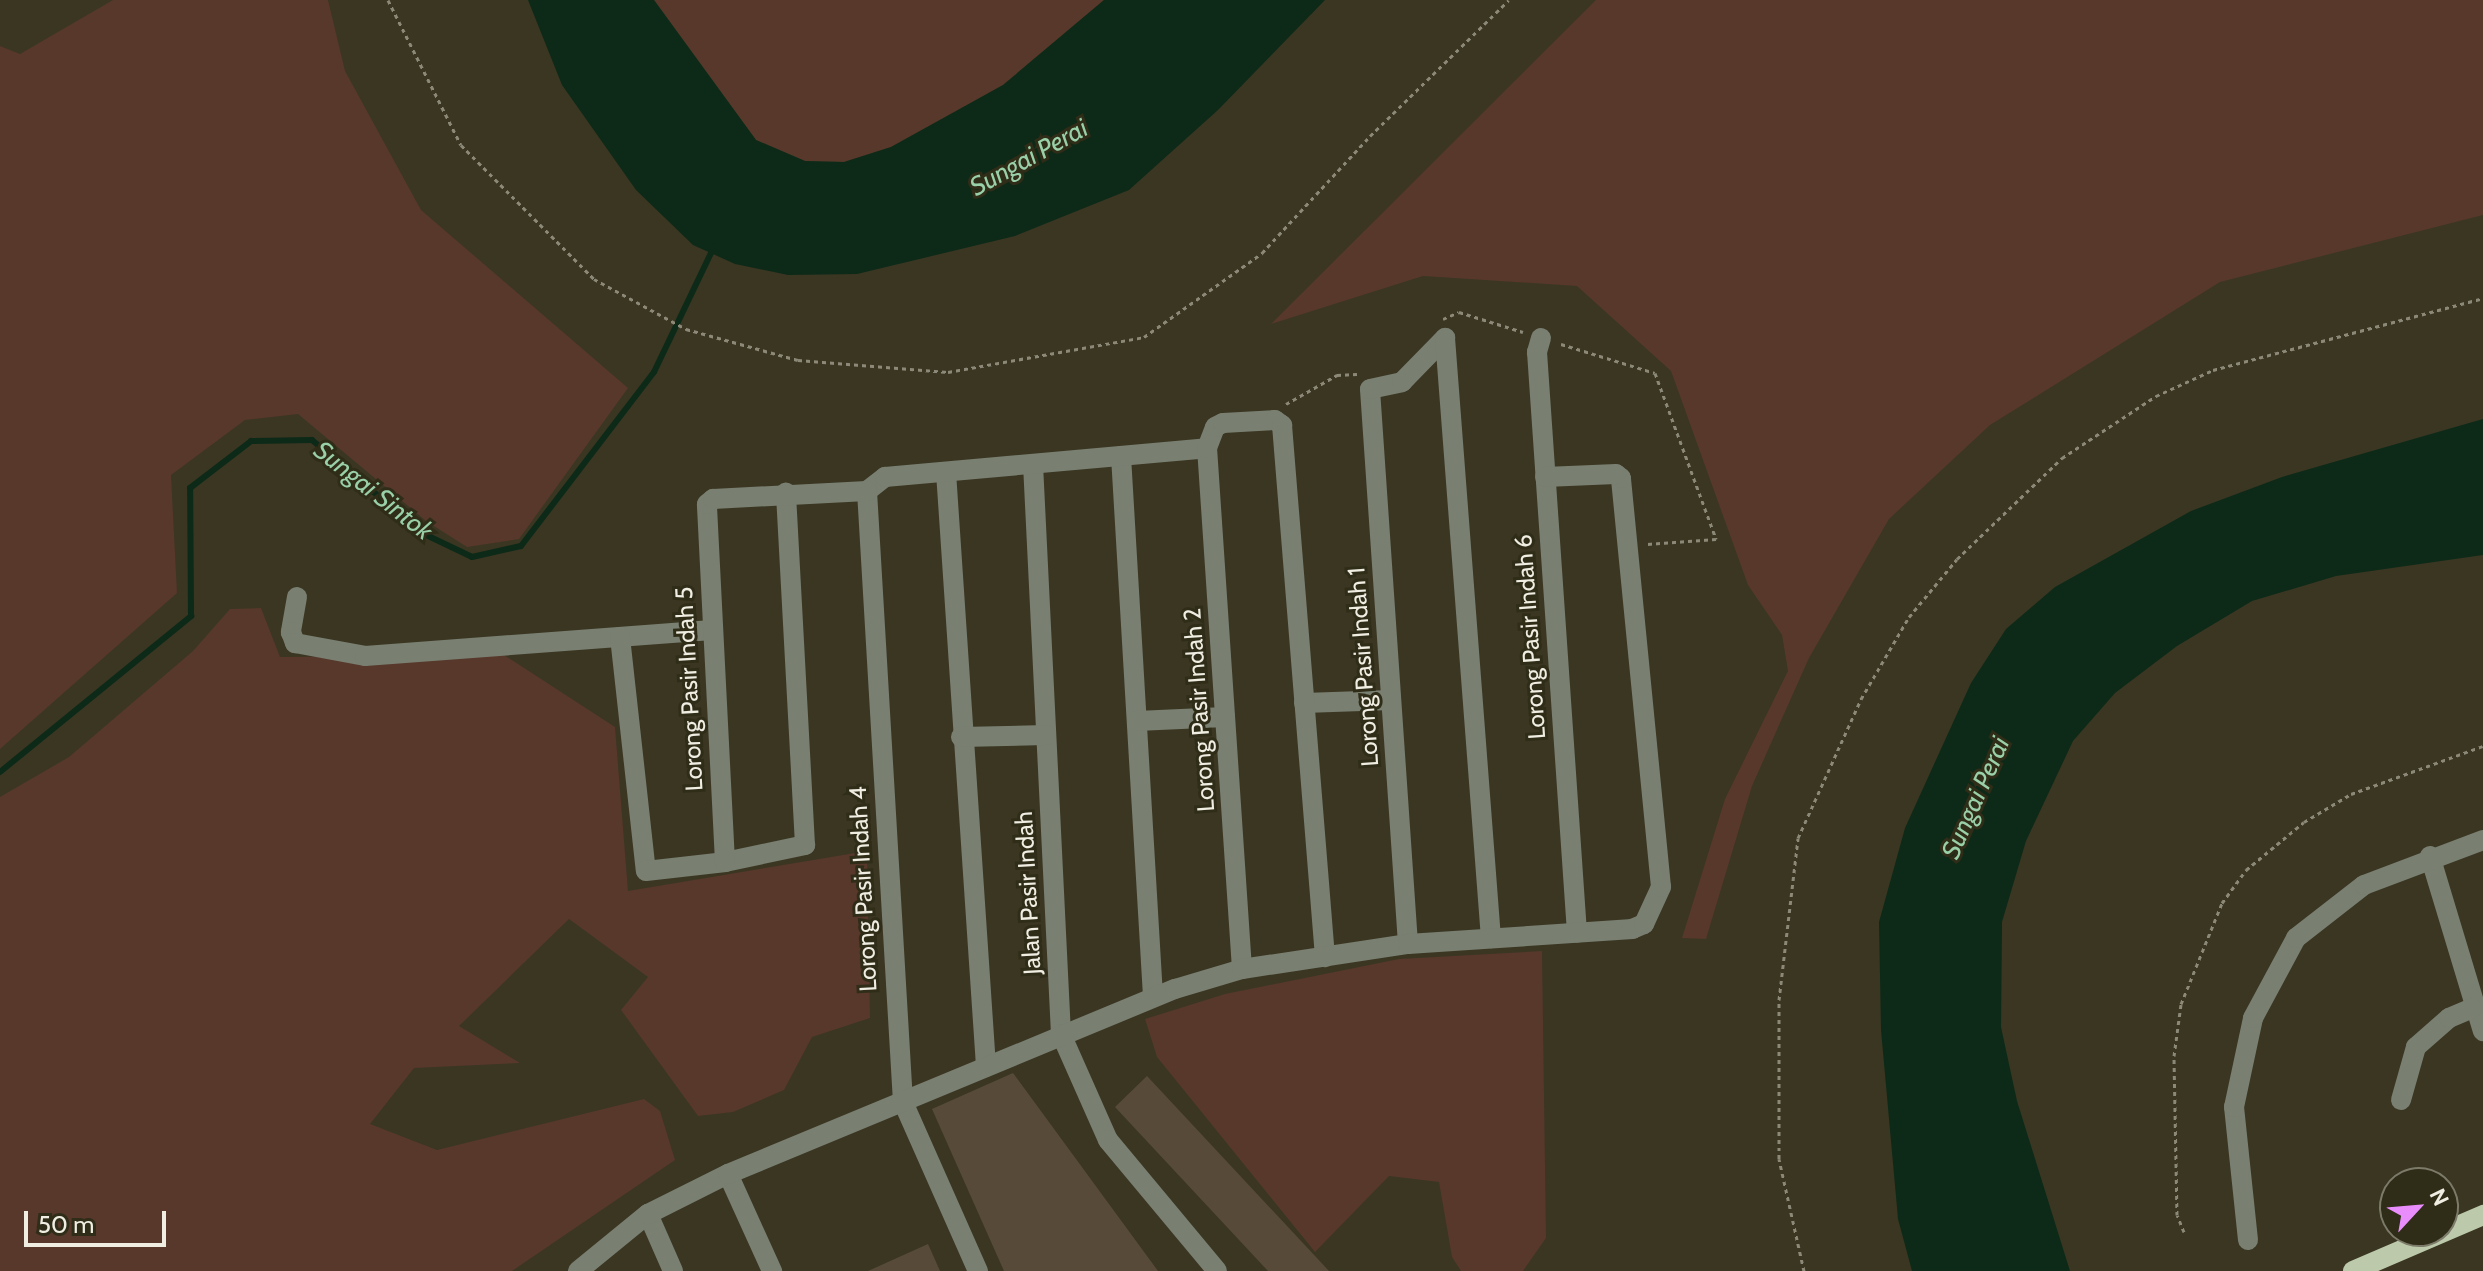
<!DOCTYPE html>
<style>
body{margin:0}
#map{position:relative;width:2483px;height:1271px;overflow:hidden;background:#3a3622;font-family:Cabin,sans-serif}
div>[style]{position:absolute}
.green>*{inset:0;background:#57382b}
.water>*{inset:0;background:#0d2a18}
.stream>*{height:6px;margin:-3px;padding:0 3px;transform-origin:3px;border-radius:3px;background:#0d2a18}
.building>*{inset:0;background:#584a39}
.path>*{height:3px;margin-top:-1.5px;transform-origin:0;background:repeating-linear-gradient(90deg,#8c8978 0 4px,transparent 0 8px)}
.minor>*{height:20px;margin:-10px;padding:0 10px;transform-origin:10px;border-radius:10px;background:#797f71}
.major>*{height:20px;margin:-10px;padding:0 10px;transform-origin:10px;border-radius:10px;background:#bcc9ab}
span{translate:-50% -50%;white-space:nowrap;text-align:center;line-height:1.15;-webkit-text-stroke:6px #2f2c18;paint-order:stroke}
.street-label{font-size:24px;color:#f0eee2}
.water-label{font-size:26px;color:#99d0a8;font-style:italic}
.north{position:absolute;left:2379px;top:1167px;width:80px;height:80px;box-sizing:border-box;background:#2f2c18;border:2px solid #7c7a69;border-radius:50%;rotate:64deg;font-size:22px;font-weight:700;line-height:32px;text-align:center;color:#f0eee2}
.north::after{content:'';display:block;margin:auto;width:28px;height:36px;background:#ea8dfc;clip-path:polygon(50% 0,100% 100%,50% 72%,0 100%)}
.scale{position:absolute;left:24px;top:1211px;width:142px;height:36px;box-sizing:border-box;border:4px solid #f0eee2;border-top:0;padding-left:10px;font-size:24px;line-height:28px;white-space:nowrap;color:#f0eee2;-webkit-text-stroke:6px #2f2c18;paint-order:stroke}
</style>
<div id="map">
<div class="green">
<i style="clip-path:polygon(113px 0,328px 0,345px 71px,421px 210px,628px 388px,519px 539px,467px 547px,426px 521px,298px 414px,245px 420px,171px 475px,177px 593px,0 749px,0 46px,20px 54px)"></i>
<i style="clip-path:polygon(654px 0,1104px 0,1003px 85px,891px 147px,844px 162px,805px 161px,756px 140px)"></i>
<i style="clip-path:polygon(1596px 0,2483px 0,2483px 215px,2220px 282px,1990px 425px,1889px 519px,1809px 658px,1752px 786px,1706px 939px,1682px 938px,1725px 799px,1788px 671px,1782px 635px,1748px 585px,1671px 371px,1577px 286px,1423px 276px,1271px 324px)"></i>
<i style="clip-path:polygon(261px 608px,280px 657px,504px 655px,615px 727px,628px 891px,867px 851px,870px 1018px,812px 1037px,784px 1090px,733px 1112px,698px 1116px,621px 1010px,648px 977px,569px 919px,459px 1026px,520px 1063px,414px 1068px,370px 1124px,437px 1150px,644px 1099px,660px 1111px,675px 1160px,512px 1271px,0 1271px,0 797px,69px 757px,193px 651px,230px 609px)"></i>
<i style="clip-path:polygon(1542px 951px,1546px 1238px,1523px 1271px,1461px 1271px,1452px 1257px,1439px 1182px,1389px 1176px,1315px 1252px,1157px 1057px,1145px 1019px,1225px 994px,1399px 959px)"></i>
</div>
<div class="water">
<i style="clip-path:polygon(528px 0,654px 0,756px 140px,805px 161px,844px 162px,891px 147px,1003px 85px,1104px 0,1325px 0,1218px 110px,1129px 190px,1015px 236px,857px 274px,788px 275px,735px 264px,693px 245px,636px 190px,562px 85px)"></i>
<i style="clip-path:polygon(2483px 419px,2483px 555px,2336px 576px,2252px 601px,2177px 646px,2115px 693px,2073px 741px,2026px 841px,2002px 922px,2001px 1027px,2017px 1101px,2070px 1271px,1912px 1271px,1898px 1219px,1881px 1030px,1879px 922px,1905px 828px,1971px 683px,2006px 629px,2055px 587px,2191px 511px,2282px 477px)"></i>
</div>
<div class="stream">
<i style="left:0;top:772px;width:247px;rotate:-39.2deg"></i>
<i style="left:191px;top:616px;width:128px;rotate:-90.4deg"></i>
<i style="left:190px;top:488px;width:77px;rotate:-37.6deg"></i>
<i style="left:251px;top:441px;width:61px;rotate:-0.9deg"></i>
<i style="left:312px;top:440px;width:144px;rotate:40.2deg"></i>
<i style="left:422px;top:533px;width:55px;rotate:25.6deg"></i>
<i style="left:472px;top:557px;width:50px;rotate:-12.7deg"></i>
<i style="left:521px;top:546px;width:219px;rotate:-52.6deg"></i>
<i style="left:654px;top:372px;width:139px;rotate:-64.4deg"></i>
</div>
<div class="building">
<i style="clip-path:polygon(1013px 1073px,1158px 1271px,1004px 1271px,932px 1109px)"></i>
<i style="clip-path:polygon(1147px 1076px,1329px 1271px,1268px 1271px,1115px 1107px)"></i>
<i style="clip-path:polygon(928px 1244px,940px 1271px,868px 1271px)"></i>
</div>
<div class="path">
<i style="left:388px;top:0;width:162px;rotate:63.3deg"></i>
<i style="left:461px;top:145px;width:189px;rotate:45.2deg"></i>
<i style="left:594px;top:279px;width:105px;rotate:28.5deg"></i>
<i style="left:686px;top:329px;width:116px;rotate:15.5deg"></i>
<i style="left:798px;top:360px;width:150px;rotate:4.6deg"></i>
<i style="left:948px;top:372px;width:199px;rotate:-10.1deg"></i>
<i style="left:1144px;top:337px;width:145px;rotate:-35.4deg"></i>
<i style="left:1262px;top:253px;width:159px;rotate:-47.3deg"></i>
<i style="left:1370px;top:136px;width:194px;rotate:-44.4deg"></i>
<i style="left:1443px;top:319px;width:17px;rotate:-24deg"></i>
<i style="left:1459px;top:312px;width:67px;rotate:17.4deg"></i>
<i style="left:1561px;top:344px;width:98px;rotate:17.1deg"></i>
<i style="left:1655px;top:373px;width:177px;rotate:69.8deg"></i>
<i style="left:1716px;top:539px;width:69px;rotate:175.9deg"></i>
<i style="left:1286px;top:404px;width:59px;rotate:-29.6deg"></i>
<i style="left:1337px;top:375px;width:20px;rotate:-3deg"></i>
<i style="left:2184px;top:1232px;width:18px;rotate:-112deg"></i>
<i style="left:2177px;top:1215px;width:159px;rotate:-91.1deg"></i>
<i style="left:2174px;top:1056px;width:52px;rotate:-82.3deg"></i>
<i style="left:2181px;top:1004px;width:109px;rotate:-67.9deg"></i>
<i style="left:2222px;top:903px;width:41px;rotate:-54deg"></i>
<i style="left:2246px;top:870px;width:75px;rotate:-39.6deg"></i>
<i style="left:2304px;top:822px;width:55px;rotate:-30.8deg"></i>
<i style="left:2351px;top:794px;width:140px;rotate:-20deg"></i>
<i style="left:1804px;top:1271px;width:115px;rotate:-102.6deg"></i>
<i style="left:1779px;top:1159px;width:159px;rotate:-90deg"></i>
<i style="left:1779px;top:1000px;width:163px;rotate:-83.3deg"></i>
<i style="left:1798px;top:838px;width:153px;rotate:-65.6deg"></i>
<i style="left:1861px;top:699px;width:95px;rotate:-59.7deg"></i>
<i style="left:1909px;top:617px;width:75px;rotate:-50.4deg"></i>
<i style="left:1957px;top:559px;width:146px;rotate:-43.9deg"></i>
<i style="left:2062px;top:458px;width:113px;rotate:-33.4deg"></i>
<i style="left:2156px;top:396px;width:63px;rotate:-24.5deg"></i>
<i style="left:2213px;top:370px;width:279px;rotate:-14.9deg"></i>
</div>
<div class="minor">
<i style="left:1541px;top:338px;width:15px;rotate:106deg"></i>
<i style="left:1537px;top:352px;width:582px;rotate:86.06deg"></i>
<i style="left:1121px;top:456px;width:542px;rotate:86.61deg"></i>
<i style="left:1033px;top:464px;width:571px;rotate:87.19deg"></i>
<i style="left:1061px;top:1034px;width:116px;rotate:66.1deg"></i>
<i style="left:1108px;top:1140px;width:170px;rotate:50.2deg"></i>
<i style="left:946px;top:472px;width:596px;rotate:86.15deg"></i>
<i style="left:867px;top:491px;width:612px;rotate:86.63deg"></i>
<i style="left:903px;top:1102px;width:185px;rotate:66.1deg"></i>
<i style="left:867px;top:491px;width:23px;rotate:-38deg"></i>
<i style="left:885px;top:477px;width:323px;rotate:-5.1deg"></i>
<i style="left:297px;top:597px;width:36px;rotate:100deg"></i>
<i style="left:291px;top:632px;width:12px;rotate:70deg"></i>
<i style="left:295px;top:643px;width:71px;rotate:10.5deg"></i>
<i style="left:365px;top:656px;width:348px;rotate:-4.3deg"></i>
<i style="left:620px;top:637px;width:235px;rotate:83.7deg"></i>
<i style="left:646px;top:871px;width:80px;rotate:-6.5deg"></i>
<i style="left:725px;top:862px;width:82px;rotate:-12deg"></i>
<i style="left:805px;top:845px;width:353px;rotate:-93.1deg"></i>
<i style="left:1304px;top:703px;width:87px;rotate:-2deg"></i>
<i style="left:1137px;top:721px;width:88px;rotate:-2.6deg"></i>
<i style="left:961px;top:737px;width:85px;rotate:-1.3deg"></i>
<i style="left:2430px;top:856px;width:183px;rotate:73.2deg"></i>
<i style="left:725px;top:862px;width:358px;rotate:-92.9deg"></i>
<i style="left:707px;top:504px;width:8px;rotate:-40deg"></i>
<i style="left:713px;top:499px;width:154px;rotate:-3deg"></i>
<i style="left:1408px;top:944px;width:556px;rotate:-93.92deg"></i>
<i style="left:1370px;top:389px;width:33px;rotate:-12deg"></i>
<i style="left:1402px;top:382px;width:62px;rotate:-45.7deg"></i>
<i style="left:1445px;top:338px;width:602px;rotate:85.62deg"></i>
<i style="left:1242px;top:969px;width:522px;rotate:-93.84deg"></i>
<i style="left:1207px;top:448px;width:22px;rotate:-69deg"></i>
<i style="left:1215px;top:427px;width:9px;rotate:-27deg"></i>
<i style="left:1223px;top:423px;width:52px;rotate:-3.3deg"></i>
<i style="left:1275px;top:420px;width:9px;rotate:36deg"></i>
<i style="left:1282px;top:425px;width:534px;rotate:85.38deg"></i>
<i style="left:2401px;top:1100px;width:55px;rotate:-74.2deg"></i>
<i style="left:2416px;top:1047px;width:44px;rotate:-41.3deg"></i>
<i style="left:2449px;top:1018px;width:25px;rotate:-23deg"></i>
<i style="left:728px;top:1174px;width:107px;rotate:65.6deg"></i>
<i style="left:648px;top:1214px;width:62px;rotate:66.3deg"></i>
<i style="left:2248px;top:1240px;width:134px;rotate:-96deg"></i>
<i style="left:2234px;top:1107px;width:91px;rotate:-77.9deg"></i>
<i style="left:2253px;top:1018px;width:91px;rotate:-61.7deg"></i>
<i style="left:2296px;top:938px;width:86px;rotate:-37.9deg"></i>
<i style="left:2364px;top:885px;width:127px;rotate:-20.7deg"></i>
<i style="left:578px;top:1271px;width:90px;rotate:-39.2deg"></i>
<i style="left:648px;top:1214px;width:89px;rotate:-26.6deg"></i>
<i style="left:728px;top:1174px;width:484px;rotate:-22.5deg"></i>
<i style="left:1175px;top:989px;width:70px;rotate:-16.6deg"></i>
<i style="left:1242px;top:969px;width:168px;rotate:-8.6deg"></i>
<i style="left:1408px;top:944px;width:225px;rotate:-3.8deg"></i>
<i style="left:1632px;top:929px;width:13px;rotate:-23deg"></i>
<i style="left:1644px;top:924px;width:41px;rotate:-65.3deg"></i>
<i style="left:1661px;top:887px;width:411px;rotate:-95.6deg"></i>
<i style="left:1621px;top:478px;width:6px;rotate:-141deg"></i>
<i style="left:1616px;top:474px;width:71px;rotate:177.6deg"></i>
</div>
<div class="major">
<i style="left:2353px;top:1271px;width:142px;rotate:-23.3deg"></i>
</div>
<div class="street-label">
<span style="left:1530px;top:637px;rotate:-94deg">Lorong Pasir Indah 6</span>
<span style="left:1363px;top:667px;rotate:-94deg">Lorong Pasir Indah 1</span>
<span style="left:689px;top:689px;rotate:-93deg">Lorong Pasir Indah 5</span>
<span style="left:1199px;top:710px;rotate:-94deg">Lorong Pasir Indah 2</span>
<span style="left:863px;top:889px;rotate:-93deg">Lorong Pasir Indah 4</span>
<span style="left:1028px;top:893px;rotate:-93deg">Jalan Pasir Indah</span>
</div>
<div class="water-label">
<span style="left:1029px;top:158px;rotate:-29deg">Sungai Perai</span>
<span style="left:373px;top:491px;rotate:38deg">Sungai Sintok</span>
<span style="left:1976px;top:798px;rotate:-66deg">Sungai Perai</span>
</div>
<div class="north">N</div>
<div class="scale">50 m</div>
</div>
